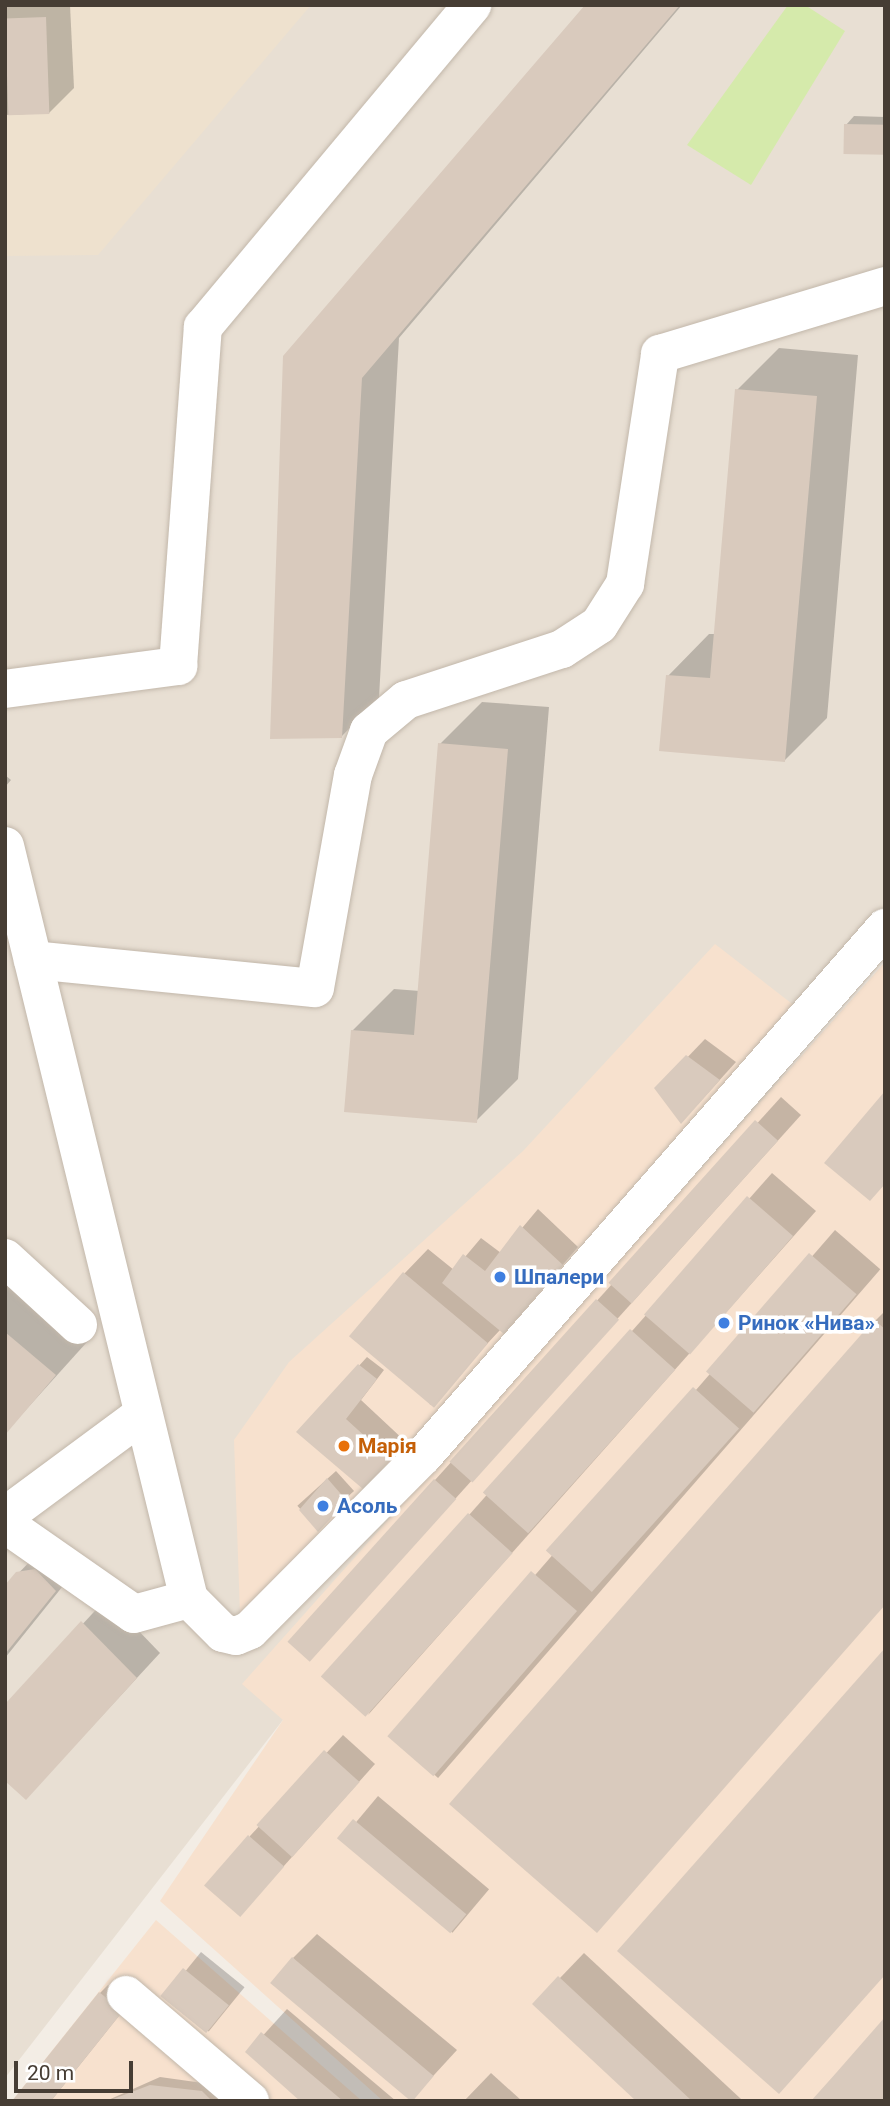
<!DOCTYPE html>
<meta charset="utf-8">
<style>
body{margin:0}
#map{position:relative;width:890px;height:2106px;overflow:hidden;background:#f3ede5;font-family:Roboto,sans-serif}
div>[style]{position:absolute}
.residential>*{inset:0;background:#e8dfd3}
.commercial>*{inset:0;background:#f7e1ce}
.education>*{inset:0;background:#eee1ce}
.green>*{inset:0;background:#d5eaab}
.shadow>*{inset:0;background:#0003;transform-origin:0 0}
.building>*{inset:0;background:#d9cabd;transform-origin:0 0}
.roads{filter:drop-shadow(0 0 2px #c2b7aa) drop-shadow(0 0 2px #c2b7aa)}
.minor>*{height:38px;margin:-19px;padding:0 19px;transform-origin:19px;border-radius:19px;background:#fff}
.dots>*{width:19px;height:19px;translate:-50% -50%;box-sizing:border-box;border:4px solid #fff;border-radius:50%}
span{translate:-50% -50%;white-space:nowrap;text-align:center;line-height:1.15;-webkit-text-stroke:7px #fff;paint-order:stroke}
.shop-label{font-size:21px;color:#366cbe;font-weight:700}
.left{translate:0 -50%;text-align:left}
.food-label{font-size:21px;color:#c56008;font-weight:700}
.frame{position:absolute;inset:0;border:7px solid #463d34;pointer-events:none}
.scale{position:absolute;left:14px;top:2061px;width:119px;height:32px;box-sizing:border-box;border:4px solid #463d34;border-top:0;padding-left:9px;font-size:21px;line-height:24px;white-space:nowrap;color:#463d34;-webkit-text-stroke:5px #fff;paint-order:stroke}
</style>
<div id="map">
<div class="residential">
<i style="clip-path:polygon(5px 5px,885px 5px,885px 944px,5px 2078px)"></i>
</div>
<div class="commercial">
<i style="clip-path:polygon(715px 944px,800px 1010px,355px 1508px,349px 1503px,240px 1614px,234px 1440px,289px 1362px,523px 1151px)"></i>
<i style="clip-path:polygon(885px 962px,885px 2101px,383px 2101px,160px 1901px,283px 1720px,242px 1684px)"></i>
<i style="clip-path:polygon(156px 1920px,362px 2101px,12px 2101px)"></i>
</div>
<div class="education">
<i style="clip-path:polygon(5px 5px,311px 5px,98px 255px,5px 256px)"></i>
</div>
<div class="green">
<i style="clip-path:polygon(788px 5px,805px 5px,845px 31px,751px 185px,687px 145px)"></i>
</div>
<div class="shadow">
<i style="clip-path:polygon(5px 5px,70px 5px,74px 88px,49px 113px,5px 115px)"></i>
<i style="clip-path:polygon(586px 5px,682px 5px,399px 338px,379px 698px,342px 736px,285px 357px)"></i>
<i style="clip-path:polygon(854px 116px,885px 117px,885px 153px,846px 125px)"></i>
<i style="clip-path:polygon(779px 348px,858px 355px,827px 718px,785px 760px,668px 676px,709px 634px,716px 634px,737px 390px)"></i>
<i style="clip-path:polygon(482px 702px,549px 707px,518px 1079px,476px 1121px,352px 1031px,394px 989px,420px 991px,440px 744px)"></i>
<i style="clip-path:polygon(5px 775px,11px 780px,5px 787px)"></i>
<i style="clip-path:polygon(705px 1039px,736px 1062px,698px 1104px,657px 1089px)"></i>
<i style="clip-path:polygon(781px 1097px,801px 1115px,310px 1660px,435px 1480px)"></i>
<i style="clip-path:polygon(772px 1173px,816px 1211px,368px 1715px,469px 1515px)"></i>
<i style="clip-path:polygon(538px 1209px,578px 1247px,520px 1315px,503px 1332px,500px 1330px,430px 1405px,404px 1274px,428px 1249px,454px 1270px,481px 1238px,501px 1253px)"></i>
<i style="left:835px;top:1230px;width:60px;height:674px;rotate:41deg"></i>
<i style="clip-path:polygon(5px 1256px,96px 1332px,5px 1433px)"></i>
<i style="clip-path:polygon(883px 1313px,885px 1314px,885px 1604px,875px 1321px)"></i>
<i style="clip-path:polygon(367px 1357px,384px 1370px,361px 1400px,406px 1442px,363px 1486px,299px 1432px)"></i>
<i style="left:336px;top:1471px;width:27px;height:52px;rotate:48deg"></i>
<i style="clip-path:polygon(43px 1548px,79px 1566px,5px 1658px,5px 1587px)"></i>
<i style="clip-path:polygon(107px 1598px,160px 1653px,26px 1798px,5px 1707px)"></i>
<i style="clip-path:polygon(343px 1735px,375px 1764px,241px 1914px,250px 1836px)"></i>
<i style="left:378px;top:1796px;width:145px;height:57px;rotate:40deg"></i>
<i style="clip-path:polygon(317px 1934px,457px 2050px,412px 2099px,293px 1958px)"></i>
<i style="left:201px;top:1952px;width:56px;height:57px;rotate:39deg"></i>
<i style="clip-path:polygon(584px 1953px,741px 2099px,639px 2101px,535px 2004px)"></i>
<i style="clip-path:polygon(108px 1985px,130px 2002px,51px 2101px,100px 1993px)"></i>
<i style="clip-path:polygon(287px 2009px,396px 2101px,303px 2101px,248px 2052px)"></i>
<i style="clip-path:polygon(491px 2073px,522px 2101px,464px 2101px)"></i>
<i style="clip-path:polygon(160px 2077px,210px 2084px,229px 2101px,106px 2101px)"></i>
</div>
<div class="building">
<i style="clip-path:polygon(585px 5px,680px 5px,362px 378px,342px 738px,270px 739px,283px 356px)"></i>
<i style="left:46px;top:17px;width:97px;height:41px;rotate:88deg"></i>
<i style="left:844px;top:124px;width:41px;height:30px;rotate:1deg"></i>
<i style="clip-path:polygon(735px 389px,817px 396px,785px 762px,659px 751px,666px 675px,710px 678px)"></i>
<i style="clip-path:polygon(438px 743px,508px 749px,477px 1123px,344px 1112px,351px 1030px,414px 1035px)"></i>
<i style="clip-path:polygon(686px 1055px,720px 1080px,681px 1124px,654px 1088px)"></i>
<i style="clip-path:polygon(885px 1091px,885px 1184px,870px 1201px,824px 1163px)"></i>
<i style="left:755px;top:1120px;width:31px;height:219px;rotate:42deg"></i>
<i style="left:747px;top:1196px;width:61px;height:157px;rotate:41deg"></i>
<i style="clip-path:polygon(520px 1225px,563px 1265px,504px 1334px,442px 1283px,463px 1254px,485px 1271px)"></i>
<i style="left:809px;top:1253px;width:63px;height:157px;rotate:41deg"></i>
<i style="left:403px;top:1272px;width:111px;height:84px;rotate:40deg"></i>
<i style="left:596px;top:1299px;width:31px;height:219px;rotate:42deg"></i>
<i style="clip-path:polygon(874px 1320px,885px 1329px,885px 1605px,597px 1933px,449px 1804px)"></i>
<i style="left:630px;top:1329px;width:61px;height:220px;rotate:42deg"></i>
<i style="clip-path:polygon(5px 1332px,56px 1375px,5px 1435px)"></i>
<i style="clip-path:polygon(358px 1364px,377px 1379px,346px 1419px,391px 1460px,363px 1489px,296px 1432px)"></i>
<i style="left:693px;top:1387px;width:62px;height:220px;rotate:42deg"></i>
<i style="clip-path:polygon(327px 1478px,347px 1501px,318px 1532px,299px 1510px)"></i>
<i style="left:434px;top:1479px;width:30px;height:219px;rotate:42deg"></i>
<i style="left:468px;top:1513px;width:60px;height:220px;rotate:42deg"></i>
<i style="clip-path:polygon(35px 1569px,56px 1591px,5px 1654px,5px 1585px,16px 1572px)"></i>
<i style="left:531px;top:1571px;width:61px;height:219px;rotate:41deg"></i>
<i style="clip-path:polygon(81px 1621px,137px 1678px,26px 1800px,5px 1781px,5px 1704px)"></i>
<i style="clip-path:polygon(885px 1648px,885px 1975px,779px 2094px,617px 1951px)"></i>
<i style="left:324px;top:1750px;width:48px;height:101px;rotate:42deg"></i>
<i style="left:353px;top:1819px;width:148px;height:25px;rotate:40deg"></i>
<i style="left:248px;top:1835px;width:48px;height:67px;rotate:41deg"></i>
<i style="left:292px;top:1957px;width:185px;height:34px;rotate:40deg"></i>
<i style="left:183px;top:1968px;width:59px;height:36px;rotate:39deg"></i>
<i style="clip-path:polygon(558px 1976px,692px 2101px,636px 2101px,532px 2004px)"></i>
<i style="clip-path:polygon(99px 1992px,123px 2011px,51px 2101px,12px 2101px)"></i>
<i style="clip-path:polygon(885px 2017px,885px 2101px,811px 2101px,836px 2073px)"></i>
<i style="clip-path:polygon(261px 2032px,343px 2101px,300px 2101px,245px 2052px)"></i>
<i style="clip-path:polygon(150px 2085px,202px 2091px,212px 2101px,108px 2101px)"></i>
</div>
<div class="roads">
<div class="minor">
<i style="left:5px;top:689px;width:175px;rotate:-7.6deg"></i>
<i style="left:178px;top:666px;width:340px;rotate:-85.8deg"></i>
<i style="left:203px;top:327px;width:420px;rotate:-50.1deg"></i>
<i style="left:5px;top:846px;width:775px;rotate:76.27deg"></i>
<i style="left:189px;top:1599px;width:48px;rotate:45deg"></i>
<i style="left:223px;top:1633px;width:13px;rotate:13deg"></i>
<i style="left:236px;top:1636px;width:15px;rotate:-23deg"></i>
<i style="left:250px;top:1630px;width:245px;rotate:-45.2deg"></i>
<i style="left:423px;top:1456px;width:702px;rotate:-48.81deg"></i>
<i style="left:33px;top:960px;width:283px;rotate:5.7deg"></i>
<i style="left:315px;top:988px;width:216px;rotate:-79.9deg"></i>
<i style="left:353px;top:775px;width:47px;rotate:-70deg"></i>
<i style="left:369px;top:731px;width:48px;rotate:-40deg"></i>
<i style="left:406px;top:700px;width:164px;rotate:-18.1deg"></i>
<i style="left:562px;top:649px;width:44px;rotate:-33deg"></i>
<i style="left:599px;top:625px;width:49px;rotate:-57.6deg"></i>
<i style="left:625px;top:584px;width:233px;rotate:-81.3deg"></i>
<i style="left:660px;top:354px;width:235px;rotate:-16.8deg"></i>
<i style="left:5px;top:1258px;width:99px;rotate:42.5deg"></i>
<i style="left:5px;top:1516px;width:172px;rotate:-36.5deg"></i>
<i style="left:5px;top:1524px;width:157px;rotate:34.9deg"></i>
<i style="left:134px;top:1614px;width:57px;rotate:-15.3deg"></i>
<i style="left:126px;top:1995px;width:163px;rotate:40.5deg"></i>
</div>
</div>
<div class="dots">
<i style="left:500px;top:1277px;background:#3f7fe0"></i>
<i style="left:724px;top:1323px;background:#3f7fe0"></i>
<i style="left:344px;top:1446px;background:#e8710a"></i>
<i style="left:323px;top:1506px;background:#3f7fe0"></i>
</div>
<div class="shop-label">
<span class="left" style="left:514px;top:1277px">Шпалери</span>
<span class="left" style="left:738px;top:1323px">Ринок «Нива»</span>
<span class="left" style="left:337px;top:1506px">Асоль</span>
</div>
<div class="food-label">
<span class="left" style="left:358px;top:1446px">Марія</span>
</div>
<div class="frame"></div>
<div class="scale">20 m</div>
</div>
